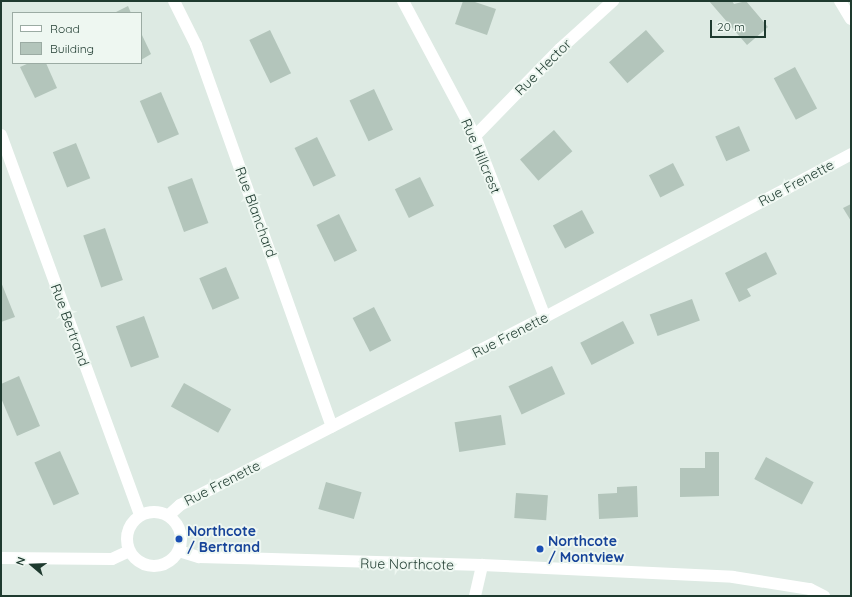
<!DOCTYPE html>
<style>
body{margin:0}
#map{position:relative;width:852px;height:597px;overflow:hidden;background:#ddeae3;font-family:Quicksand,sans-serif}
div>[style]{position:absolute}
.building>*{inset:0;background:#b3c5bb;transform-origin:0 0}
.minor>*{height:12px;margin:-6px;padding:0 6px;transform-origin:6px;border-radius:6px;background:#fff}
.minor>.ring{margin:-6px;padding:0;box-sizing:content-box;background:none;border:12px solid #fff;border-radius:50%}
.dots>*{width:11px;height:11px;translate:-50% -50%;box-sizing:border-box;border:2px solid #eef7f1;border-radius:50%}
span{translate:-50% -50%;white-space:nowrap;text-align:center;line-height:1.15;-webkit-text-stroke:4px #eef7f1;paint-order:stroke}
.street-label{font-size:14px;color:#1e3a2f}
.transit-label{font-size:14px;color:#164399;font-weight:700}
.left{translate:0 -50%;text-align:left}
.frame{position:absolute;inset:0;border:2px solid #1e3a2f;pointer-events:none}
.legend{position:absolute;left:12px;top:12px;width:130px;height:52px;box-sizing:border-box;background:#eef7f1;border:1px solid #9baba3;margin:0;padding:5px 7px;list-style:none;font-size:12px;color:#1e3a2f}
.legend li{display:flex;align-items:center;gap:8px;height:20px}
.legend b{width:20px;border:1px solid #9baba3}
.north{position:absolute;left:12px;top:545px;width:40px;height:40px;-webkit-text-stroke:3px #eef7f1;paint-order:stroke;rotate:289deg;font-size:11px;font-weight:700;line-height:16px;text-align:center;color:#1e3a2f}
.north::after{content:'';display:block;margin:auto;width:14px;height:18px;background:#1e3a2f;clip-path:polygon(50% 0,100% 100%,50% 72%,0 100%)}
.scale{position:absolute;left:710px;top:20px;width:56px;height:18px;box-sizing:border-box;border:2px solid #1e3a2f;border-top:0;padding-left:5px;font-size:12px;line-height:14px;white-space:nowrap;color:#1e3a2f;-webkit-text-stroke:3px #eef7f1;paint-order:stroke}
</style>
<div id="map">
<div class="building">
<i style="clip-path:polygon(463px 1px,472px 1px,496px 9px,487px 35px,455px 24px)"></i>
<i style="clip-path:polygon(709px 1px,732px 1px,734px 4px,746px 1px,768px 27px,747px 45px)"></i>
<i style="clip-path:polygon(128px 6px,131px 13px,114px 13px)"></i>
<i style="left:270px;top:30px;width:48px;height:23px;rotate:64deg"></i>
<i style="left:646px;top:30px;width:28px;height:49px;rotate:49deg"></i>
<i style="clip-path:polygon(141px 33px,151px 54px,141px 60px)"></i>
<i style="clip-path:polygon(29px 63px,46px 63px,57px 88px,35px 98px,20px 67px)"></i>
<i style="left:795px;top:67px;width:47px;height:24px;rotate:62deg"></i>
<i style="left:374px;top:89px;width:45px;height:27px;rotate:65deg"></i>
<i style="left:161px;top:92px;width:46px;height:23px;rotate:67deg"></i>
<i style="left:739px;top:126px;width:27px;height:26px;rotate:66deg"></i>
<i style="left:554px;top:130px;width:28px;height:45px;rotate:49deg"></i>
<i style="left:317px;top:137px;width:43px;height:25px;rotate:64deg"></i>
<i style="left:76px;top:143px;width:38px;height:25px;rotate:68deg"></i>
<i style="left:673px;top:163px;width:25px;height:27px;rotate:63deg"></i>
<i style="left:420px;top:177px;width:32px;height:28px;rotate:64deg"></i>
<i style="left:192px;top:178px;width:48px;height:26px;rotate:70deg"></i>
<i style="clip-path:polygon(851px 204px,851px 221px,843px 208px)"></i>
<i style="left:582px;top:210px;width:26px;height:33px;rotate:62deg"></i>
<i style="left:339px;top:214px;width:41px;height:25px;rotate:64deg"></i>
<i style="left:105px;top:228px;width:55px;height:23px;rotate:71deg"></i>
<i style="clip-path:polygon(766px 252px,777px 274px,747px 289px,751px 296px,739px 302px,725px 273px)"></i>
<i style="left:226px;top:267px;width:34px;height:29px;rotate:67deg"></i>
<i style="clip-path:polygon(1px 282px,15px 317px,1px 322px)"></i>
<i style="left:692px;top:299px;width:23px;height:45px;rotate:70deg"></i>
<i style="left:374px;top:307px;width:38px;height:24px;rotate:63deg"></i>
<i style="left:144px;top:316px;width:44px;height:30px;rotate:70deg"></i>
<i style="left:623px;top:321px;width:25px;height:48px;rotate:63deg"></i>
<i style="left:552px;top:366px;width:31px;height:48px;rotate:65deg"></i>
<i style="clip-path:polygon(19px 376px,40px 426px,17px 436px,1px 398px,1px 384px)"></i>
<i style="left:184px;top:383px;width:54px;height:27px;rotate:29deg"></i>
<i style="left:501px;top:415px;width:30px;height:47px;rotate:81deg"></i>
<i style="left:60px;top:451px;width:47px;height:28px;rotate:66deg"></i>
<i style="clip-path:polygon(705px 452px,719px 452px,719px 496px,680px 497px,680px 468px,705px 468px)"></i>
<i style="left:766px;top:457px;width:54px;height:25px;rotate:28deg"></i>
<i style="left:326px;top:482px;width:37px;height:28px;rotate:16deg"></i>
<i style="clip-path:polygon(637px 486px,638px 517px,599px 519px,598px 494px,617px 493px,617px 487px)"></i>
<i style="left:516px;top:493px;width:32px;height:25px;rotate:4deg"></i>
</div>
<div class="minor">
<i style="left:174px;top:1px;width:49px;rotate:63.4deg"></i>
<i style="left:196px;top:45px;width:405px;rotate:70.4deg"></i>
<i style="left:403px;top:1px;width:153px;rotate:61.9deg"></i>
<i style="left:475px;top:136px;width:194px;rotate:68.9deg"></i>
<i style="left:840px;top:1px;width:21px;rotate:59deg"></i>
<i style="left:1px;top:135px;width:404px;rotate:69.9deg"></i>
<i style="left:475px;top:136px;width:122px;rotate:-45.7deg"></i>
<i style="left:560px;top:49px;width:72px;rotate:-42.2deg"></i>
<i class="ring" style="left:127px;top:512px;width:42px;height:42px"></i>
<i style="left:169px;top:515px;width:15px;rotate:-42deg"></i>
<i style="left:180px;top:505px;width:411px;rotate:-27.3deg"></i>
<i style="left:545px;top:317px;width:347px;rotate:-28deg"></i>
<i style="left:179px;top:551px;width:21px;rotate:17deg"></i>
<i style="left:199px;top:557px;width:283px;rotate:1.6deg"></i>
<i style="left:482px;top:565px;width:251px;rotate:2.7deg"></i>
<i style="left:733px;top:577px;width:78px;rotate:8.9deg"></i>
<i style="left:810px;top:589px;width:16px;rotate:27deg"></i>
<i style="left:1px;top:558px;width:111px;rotate:0.5deg"></i>
<i style="left:112px;top:559px;width:19px;rotate:-25deg"></i>
<i style="left:475px;top:596px;width:32px;rotate:-77deg"></i>
</div>
<div class="dots">
<i style="left:179px;top:539px;background:#1a4fb4"></i>
<i style="left:540px;top:549px;background:#1a4fb4"></i>
</div>
<div class="street-label">
<span style="left:543px;top:67px;rotate:-45deg">Rue Hector</span>
<span style="left:481px;top:156px;rotate:67deg">Rue Hillcrest</span>
<span style="left:796px;top:183px;rotate:-28deg">Rue Frenette</span>
<span style="left:256px;top:212px;rotate:70deg">Rue Blanchard</span>
<span style="left:70px;top:325px;rotate:70deg">Rue Bertrand</span>
<span style="left:510px;top:335px;rotate:-27deg">Rue Frenette</span>
<span style="left:222px;top:483px;rotate:-27deg">Rue Frenette</span>
<span style="left:407px;top:564px;rotate:1deg">Rue Northcote</span>
</div>
<div class="transit-label">
<span class="left" style="left:187px;top:539px">Northcote<br>/ Bertrand</span>
<span class="left" style="left:548px;top:549px">Northcote<br>/ Montview</span>
</div>
<div class="frame"></div>
<ul class="legend">
<li><b style="height:5px;background:#fff"></b>Road</li>
<li><b style="height:11px;background:#b3c5bb"></b>Building</li>
</ul>
<div class="north">N</div>
<div class="scale">20 m</div>
</div>
